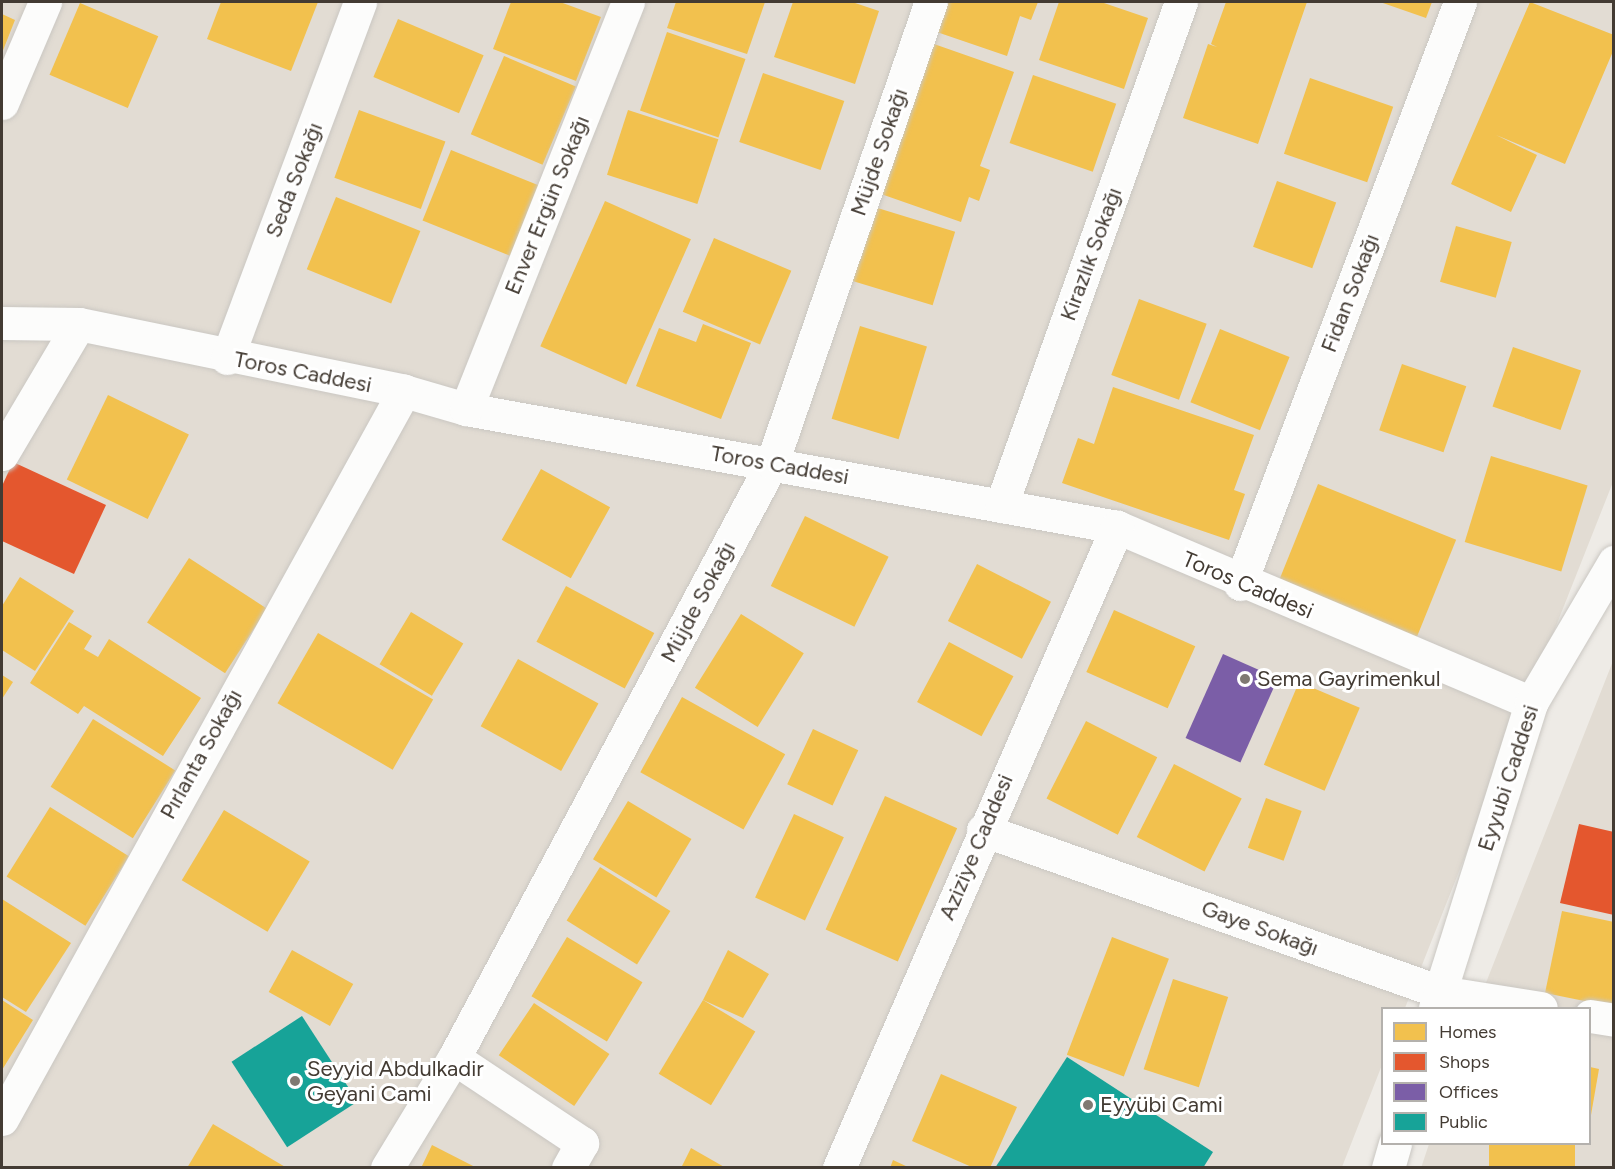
<!DOCTYPE html>
<meta charset="utf-8">
<style>
body{margin:0}
#map{position:relative;width:1615px;height:1169px;overflow:hidden;background:#eeebe6;font-family:Figtree,sans-serif}
div>[style]{position:absolute}
.residential>*{inset:0;background:#e2dcd3}
.homes>*{inset:0;background:#f2c14e;transform-origin:0 0}
.shops>*{inset:0;background:#e4572e}
.offices>*{inset:0;background:#7b5ea7;transform-origin:0 0}
.public>*{inset:0;background:#17a398;transform-origin:0 0}
.roads{filter:drop-shadow(0 0 2px #cac7c2) drop-shadow(0 0 2px #cac7c2)}
.minor>*{height:33px;margin:-16.5px;padding:0 16.5px;transform-origin:16.5px;border-radius:16.5px;background:#fcfcfb}
.tertiary>*{height:33px;margin:-16.5px;padding:0 16.5px;transform-origin:16.5px;border-radius:16.5px;background:#fcfcfb}
.dots>*{width:16px;height:16px;translate:-50% -50%;box-sizing:border-box;border:3px solid #fff;border-radius:50%}
span{translate:-50% -50%;white-space:nowrap;text-align:center;line-height:1.15;-webkit-text-stroke:6px #fff;paint-order:stroke}
.street-label{font-size:22px;color:#433b33}
.poi-label{font-size:22px;color:#433b33}
.left{translate:0 -50%;text-align:left}
.frame{position:absolute;inset:0;border:3px solid #433b33;pointer-events:none}
.legend{position:absolute;left:1381px;top:1007px;width:210px;height:138px;box-sizing:border-box;background:#fff;border:2px solid #b4b1ad;margin:0;padding:8px 10px;list-style:none;font-size:18px;color:#433b33}
.legend li{display:flex;align-items:center;gap:12px;height:30px}
.legend b{width:30px;border:2px solid #b4b1ad}
</style>
<div id="map">
<div class="residential">
<i style="clip-path:polygon(2px 2px,1613px 2px,1613px 482px,1405px 1008px,1382px 1008px,1382px 1065px,1342px 1167px,2px 1168px)"></i>
<i style="clip-path:polygon(1613px 661px,1613px 1167px,1421px 1168px,1429px 1144px,1590px 1144px,1590px 1008px,1476px 1008px)"></i>
</div>
<div class="homes">
<i style="clip-path:polygon(221px 2px,318px 2px,291px 71px,207px 39px)"></i>
<i style="clip-path:polygon(511px 2px,560px 2px,601px 17px,576px 81px,493px 49px)"></i>
<i style="clip-path:polygon(676px 2px,765px 2px,747px 54px,667px 28px)"></i>
<i style="clip-path:polygon(793px 2px,852px 2px,879px 11px,855px 84px,774px 57px)"></i>
<i style="clip-path:polygon(938px 2px,1038px 2px,1031px 20px,1020px 16px,1007px 56px,928px 29px)"></i>
<i style="clip-path:polygon(1059px 2px,1101px 2px,1148px 18px,1124px 89px,1039px 60px)"></i>
<i style="clip-path:polygon(1226px 2px,1307px 2px,1258px 144px,1183px 118px,1208px 44px,1217px 47px,1211px 44px)"></i>
<i style="clip-path:polygon(1380px 2px,1432px 2px,1426px 18px)"></i>
<i style="clip-path:polygon(1530px 2px,1614px 35px,1614px 49px,1565px 164px,1496px 135px,1537px 155px,1511px 212px,1451px 184px)"></i>
<i style="left:80px;top:3px;width:85px;height:78px;rotate:23deg"></i>
<i style="clip-path:polygon(2px 14px,15px 20px,2px 53px)"></i>
<i style="left:398px;top:19px;width:93px;height:63px;rotate:23deg"></i>
<i style="left:667px;top:32px;width:83px;height:83px;rotate:19deg"></i>
<i style="clip-path:polygon(934px 44px,1014px 72px,980px 166px,990px 170px,979px 201px,969px 197px,961px 222px,881px 194px)"></i>
<i style="left:504px;top:56px;width:78px;height:85px;rotate:23deg"></i>
<i style="left:763px;top:73px;width:86px;height:73px;rotate:19deg"></i>
<i style="left:1033px;top:75px;width:88px;height:72px;rotate:19deg"></i>
<i style="left:1310px;top:78px;width:88px;height:80px;rotate:19deg"></i>
<i style="left:359px;top:110px;width:92px;height:72px;rotate:20deg"></i>
<i style="left:628px;top:110px;width:95px;height:68px;rotate:18deg"></i>
<i style="left:451px;top:150px;width:95px;height:76px;rotate:22deg"></i>
<i style="left:1277px;top:181px;width:63px;height:70px;rotate:20deg"></i>
<i style="left:336px;top:197px;width:91px;height:78px;rotate:22deg"></i>
<i style="left:605px;top:201px;width:94px;height:159px;rotate:24deg"></i>
<i style="left:871px;top:206px;width:88px;height:77px;rotate:17deg"></i>
<i style="left:1456px;top:226px;width:58px;height:58px;rotate:16deg"></i>
<i style="left:714px;top:238px;width:84px;height:80px;rotate:23deg"></i>
<i style="left:1139px;top:299px;width:72px;height:81px;rotate:20deg"></i>
<i style="clip-path:polygon(703px 324px,751px 343px,721px 419px,636px 386px,659px 328px,696px 342px)"></i>
<i style="left:860px;top:326px;width:70px;height:97px;rotate:17deg"></i>
<i style="left:1220px;top:329px;width:75px;height:79px;rotate:22deg"></i>
<i style="left:1513px;top:347px;width:72px;height:63px;rotate:19deg"></i>
<i style="left:1402px;top:364px;width:68px;height:70px;rotate:19deg"></i>
<i style="clip-path:polygon(1113px 387px,1254px 435px,1234px 490px,1245px 494px,1229px 540px,1062px 483px,1078px 438px,1094px 444px)"></i>
<i style="left:108px;top:395px;width:90px;height:94px;rotate:26deg"></i>
<i style="left:1491px;top:456px;width:101px;height:90px;rotate:17deg"></i>
<i style="left:541px;top:469px;width:79px;height:81px;rotate:29deg"></i>
<i style="left:1318px;top:484px;width:149px;height:110px;rotate:22deg"></i>
<i style="left:805px;top:516px;width:93px;height:78px;rotate:26deg"></i>
<i style="left:189px;top:558px;width:93px;height:77px;rotate:33deg"></i>
<i style="left:977px;top:564px;width:83px;height:64px;rotate:27deg"></i>
<i style="clip-path:polygon(20px 577px,74px 611px,35px 671px,2px 650px,2px 606px)"></i>
<i style="left:566px;top:586px;width:100px;height:63px;rotate:28deg"></i>
<i style="left:1114px;top:610px;width:89px;height:68px;rotate:24deg"></i>
<i style="left:411px;top:612px;width:61px;height:61px;rotate:31deg"></i>
<i style="left:741px;top:614px;width:74px;height:87px;rotate:32deg"></i>
<i style="clip-path:polygon(69px 622px,92px 636px,84px 649px,98px 657px,109px 639px,201px 698px,163px 756px,84px 706px,78px 714px,30px 683px)"></i>
<i style="left:318px;top:633px;width:133px;height:81px;rotate:30deg"></i>
<i style="left:949px;top:642px;width:73px;height:68px;rotate:28deg"></i>
<i style="left:518px;top:659px;width:92px;height:77px;rotate:29deg"></i>
<i style="clip-path:polygon(2px 675px,13px 682px,2px 699px)"></i>
<i style="left:1299px;top:682px;width:66px;height:90px;rotate:23deg"></i>
<i style="left:682px;top:697px;width:118px;height:86px;rotate:29deg"></i>
<i style="left:93px;top:719px;width:97px;height:80px;rotate:32deg"></i>
<i style="left:1086px;top:721px;width:80px;height:87px;rotate:27deg"></i>
<i style="left:813px;top:729px;width:50px;height:61px;rotate:25deg"></i>
<i style="left:1174px;top:764px;width:76px;height:82px;rotate:27deg"></i>
<i style="left:885px;top:796px;width:79px;height:146px;rotate:24deg"></i>
<i style="left:1266px;top:798px;width:38px;height:53px;rotate:20deg"></i>
<i style="left:628px;top:801px;width:74px;height:68px;rotate:31deg"></i>
<i style="left:50px;top:807px;width:93px;height:82px;rotate:32deg"></i>
<i style="left:224px;top:810px;width:100px;height:82px;rotate:31deg"></i>
<i style="left:794px;top:814px;width:55px;height:92px;rotate:25deg"></i>
<i style="left:600px;top:867px;width:83px;height:63px;rotate:32deg"></i>
<i style="clip-path:polygon(2px 899px,71px 943px,26px 1012px,2px 997px)"></i>
<i style="clip-path:polygon(1562px 911px,1614px 922px,1614px 1007px,1545px 993px)"></i>
<i style="left:567px;top:937px;width:88px;height:69px;rotate:31deg"></i>
<i style="left:1112px;top:937px;width:61px;height:126px;rotate:21deg"></i>
<i style="left:292px;top:950px;width:70px;height:48px;rotate:29deg"></i>
<i style="clip-path:polygon(728px 950px,769px 974px,743px 1018px,703px 1000px)"></i>
<i style="left:1173px;top:979px;width:58px;height:95px;rotate:18deg"></i>
<i style="clip-path:polygon(2px 1000px,33px 1020px,2px 1070px)"></i>
<i style="left:703px;top:1000px;width:61px;height:86px;rotate:31deg"></i>
<i style="left:534px;top:1003px;width:91px;height:63px;rotate:34deg"></i>
<i style="clip-path:polygon(1590px 1067px,1599px 1069px,1591px 1115px,1590px 1115px)"></i>
<i style="clip-path:polygon(941px 1074px,1017px 1107px,990px 1168px,974px 1168px,912px 1141px)"></i>
<i style="clip-path:polygon(213px 1124px,287px 1168px,187px 1168px)"></i>
<i style="left:1489px;top:1144px;width:86px;height:25px"></i>
<i style="clip-path:polygon(432px 1145px,477px 1168px,421px 1168px)"></i>
<i style="clip-path:polygon(691px 1148px,726px 1168px,681px 1168px)"></i>
<i style="clip-path:polygon(893px 1160px,910px 1168px,890px 1168px)"></i>
</div>
<div class="shops">
<i style="clip-path:polygon(13px 462px,106px 505px,74px 574px,2px 541px,2px 486px)"></i>
<i style="clip-path:polygon(1579px 824px,1614px 832px,1614px 915px,1560px 903px)"></i>
</div>
<div class="offices">
<i style="left:1223px;top:654px;width:60px;height:92px;rotate:24deg"></i>
</div>
<div class="public">
<i style="left:302px;top:1016px;width:102px;height:84px;rotate:57deg"></i>
<i style="clip-path:polygon(1067px 1057px,1213px 1152px,1203px 1168px,995px 1168px)"></i>
</div>
<div class="roads">
<div class="minor">
<i style="left:2px;top:103px;width:110px;rotate:-66.9deg"></i>
<i style="left:2px;top:323px;width:77px;rotate:0.7deg"></i>
<i style="left:79px;top:324px;width:332px;rotate:11.6deg"></i>
<i style="left:404px;top:391px;width:65px;rotate:16.2deg"></i>
<i style="left:466px;top:409px;width:662px;rotate:10.27deg"></i>
<i style="left:1117px;top:527px;width:450px;rotate:23deg"></i>
<i style="left:227px;top:358px;width:380px;rotate:-69.5deg"></i>
<i style="left:466px;top:409px;width:438px;rotate:-68.3deg"></i>
<i style="left:2px;top:454px;width:151px;rotate:-59.4deg"></i>
<i style="left:1001px;top:506px;width:535px;rotate:-70.35deg"></i>
<i style="left:1240px;top:584px;width:622px;rotate:-69.29deg"></i>
<i style="left:983px;top:830px;width:485px;rotate:19.5deg"></i>
<i style="left:1440px;top:992px;width:102px;rotate:9deg"></i>
<i style="left:1590px;top:1016px;width:24px;rotate:9deg"></i>
<i style="left:454px;top:1058px;width:154px;rotate:33.6deg"></i>
<i style="left:582px;top:1143px;width:29px;rotate:119deg"></i>
<i style="left:2px;top:1119px;width:832px;rotate:-61.09deg"></i>
<i style="left:387px;top:1168px;width:129px;rotate:-58.7deg"></i>
<i style="left:454px;top:1058px;width:675px;rotate:-61.88deg"></i>
<i style="left:772px;top:463px;width:488px;rotate:-71deg"></i>
<i style="left:839px;top:1168px;width:699px;rotate:-66.55deg"></i>
</div>
<div class="tertiary">
<i style="left:1435px;top:1008px;width:320px;rotate:-72.5deg"></i>
<i style="left:1531px;top:703px;width:164px;rotate:-59.5deg"></i>
<i style="left:1388px;top:1168px;width:25px;rotate:-74deg"></i>
</div>
</div>
<div class="dots">
<i style="left:1245px;top:679px;background:#7f7972"></i>
<i style="left:295px;top:1081px;background:#7f7972"></i>
<i style="left:1088px;top:1105px;background:#7f7972"></i>
</div>
<div class="street-label">
<span style="left:879px;top:152px;rotate:-71deg">Müjde Sokağı</span>
<span style="left:294px;top:180px;rotate:-69deg">Seda Sokağı</span>
<span style="left:547px;top:205px;rotate:-68deg">Enver Ergün Sokağı</span>
<span style="left:1091px;top:254px;rotate:-70deg">Kirazlık Sokağı</span>
<span style="left:1350px;top:293px;rotate:-69deg">Fidan Sokağı</span>
<span style="left:303px;top:372px;rotate:11deg">Toros Caddesi</span>
<span style="left:780px;top:465px;rotate:10deg">Toros Caddesi</span>
<span style="left:1248px;top:585px;rotate:23deg">Toros Caddesi</span>
<span style="left:698px;top:602px;rotate:-62deg">Müjde Sokağı</span>
<span style="left:201px;top:754px;rotate:-61deg">Pırlanta Sokağı</span>
<span style="left:1508px;top:778px;rotate:-72deg">Eyyubi Caddesi</span>
<span style="left:976px;top:847px;rotate:-67deg">Aziziye Caddesi</span>
<span style="left:1260px;top:928px;rotate:20deg">Gaye Sokağı</span>
</div>
<div class="poi-label">
<span class="left" style="left:1257px;top:679px">Sema Gayrimenkul</span>
<span class="left" style="left:307px;top:1081px">Seyyid Abdulkadir<br>Geyani Cami</span>
<span class="left" style="left:1100px;top:1105px">Eyyübi Cami</span>
</div>
<div class="frame"></div>
<ul class="legend">
<li><b style="height:16px;background:#f2c14e"></b>Homes</li>
<li><b style="height:16px;background:#e4572e"></b>Shops</li>
<li><b style="height:16px;background:#7b5ea7"></b>Offices</li>
<li><b style="height:16px;background:#17a398"></b>Public</li>
</ul>
</div>
